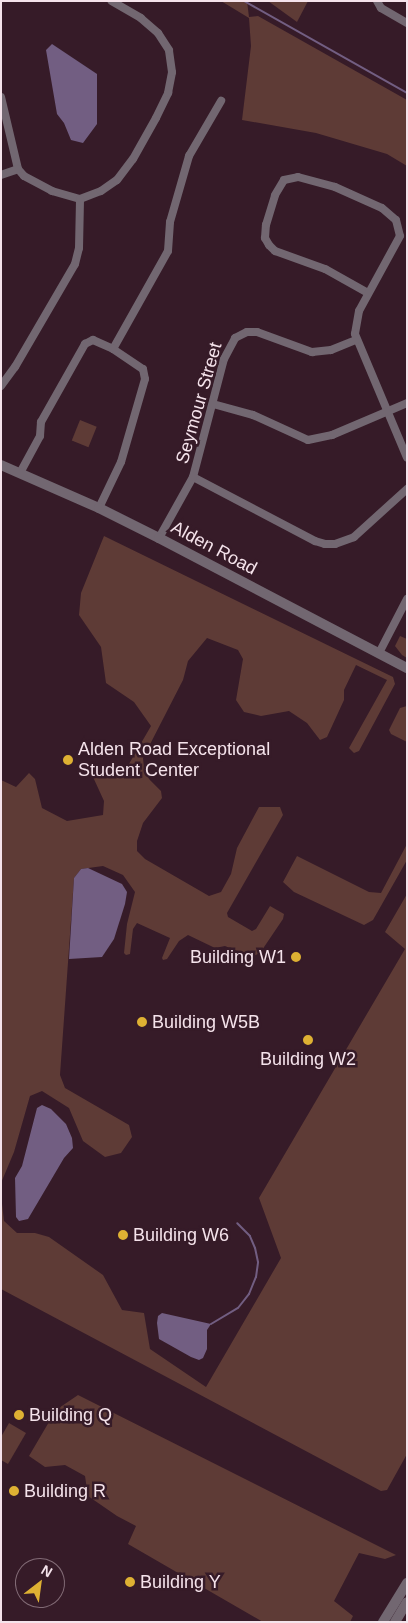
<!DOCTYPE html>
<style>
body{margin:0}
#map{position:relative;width:408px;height:1623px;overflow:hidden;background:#361b28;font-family:Arial,sans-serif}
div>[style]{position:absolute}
.green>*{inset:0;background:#5e3b36;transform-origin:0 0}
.water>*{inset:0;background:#725e82}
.stream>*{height:2px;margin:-1px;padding:0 1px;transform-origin:1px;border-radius:1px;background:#725e82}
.minor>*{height:8px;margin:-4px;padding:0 4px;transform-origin:4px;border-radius:4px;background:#726771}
.tertiary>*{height:10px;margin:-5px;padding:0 5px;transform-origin:5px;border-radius:5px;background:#726771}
.dots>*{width:14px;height:14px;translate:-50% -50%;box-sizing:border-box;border:2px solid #361b28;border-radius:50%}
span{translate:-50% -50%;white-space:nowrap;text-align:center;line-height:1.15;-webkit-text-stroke:5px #361b28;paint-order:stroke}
.street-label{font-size:18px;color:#f5e3eb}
.poi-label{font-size:18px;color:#f5e3eb}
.left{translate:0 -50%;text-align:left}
.right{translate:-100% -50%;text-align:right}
.frame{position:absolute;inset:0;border:2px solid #f5e3eb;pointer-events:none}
.north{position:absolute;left:15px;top:1558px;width:50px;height:50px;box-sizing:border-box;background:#361b28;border:1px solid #826b76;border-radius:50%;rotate:30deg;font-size:14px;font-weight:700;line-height:20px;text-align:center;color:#f5e3eb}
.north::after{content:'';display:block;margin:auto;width:18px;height:22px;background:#deb133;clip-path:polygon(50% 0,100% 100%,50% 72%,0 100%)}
</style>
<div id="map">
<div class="green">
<i style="clip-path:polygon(221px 1px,247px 1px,249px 17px,258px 16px,407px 100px,407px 166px,387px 154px,316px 133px,242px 120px,251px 46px,249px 18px)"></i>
<i style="clip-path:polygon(268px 1px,308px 1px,297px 22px)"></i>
<i style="left:80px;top:420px;width:18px;height:22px;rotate:22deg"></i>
<i style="clip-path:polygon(104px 536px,393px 677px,395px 684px,359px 751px,354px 753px,349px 748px,387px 680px,356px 665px,344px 690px,344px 700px,327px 737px,320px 740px,307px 723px,289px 711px,261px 716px,244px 712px,236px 700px,243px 659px,238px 650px,207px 638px,188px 661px,183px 680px,143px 758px,144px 768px,149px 779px,161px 791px,162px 798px,143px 823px,137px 841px,137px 851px,145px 859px,209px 896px,221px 892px,231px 874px,237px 848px,259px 807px,280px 807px,283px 815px,227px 913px,228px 917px,252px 931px,256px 929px,270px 906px,284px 914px,283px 919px,260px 953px,251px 957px,225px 946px,215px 948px,188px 935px,179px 941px,167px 959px,163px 960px,162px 958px,170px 938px,137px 923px,133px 929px,130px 954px,126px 955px,124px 953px,127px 924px,135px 892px,123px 875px,103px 866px,81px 869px,74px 878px,60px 1075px,65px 1088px,129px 1125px,132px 1137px,121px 1153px,105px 1157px,83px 1141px,69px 1108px,42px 1091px,30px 1096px,14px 1152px,1px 1183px,1px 780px,16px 787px,29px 773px,35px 779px,42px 808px,67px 821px,103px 815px,104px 801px,93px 777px,122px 776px,151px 726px,134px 702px,106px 683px,101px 647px,79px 615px,81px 593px)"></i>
<i style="clip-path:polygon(400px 636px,407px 639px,407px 658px,402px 655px,395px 646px)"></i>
<i style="clip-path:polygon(407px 706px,407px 742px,391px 734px,389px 730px,400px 708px)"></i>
<i style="clip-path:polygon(407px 844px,407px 860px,373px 920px,364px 925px,294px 892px,283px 882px,297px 856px,369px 892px,381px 893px)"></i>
<i style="clip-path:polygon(407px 894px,407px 1454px,387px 1490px,381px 1491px,1px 1289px,1px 1195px,4px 1221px,17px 1233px,35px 1233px,49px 1237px,103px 1275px,122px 1310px,144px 1313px,150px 1349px,206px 1387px,281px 1258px,259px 1198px,405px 949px,385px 932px)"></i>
<i style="clip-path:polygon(78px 1395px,396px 1555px,385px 1559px,359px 1553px,334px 1601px,353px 1616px,350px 1622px,263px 1622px,128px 1544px,136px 1526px,117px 1516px,88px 1496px,85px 1476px,65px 1465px,45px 1467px,29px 1456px,56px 1410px)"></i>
<i style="clip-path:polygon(9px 1423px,26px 1433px,8px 1464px,1px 1460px,1px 1437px)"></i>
</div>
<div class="water">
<i style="clip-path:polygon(52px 44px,97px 74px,97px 124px,83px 143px,71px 140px,64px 123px,57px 114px,46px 50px)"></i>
<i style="clip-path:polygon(88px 868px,122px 884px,127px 892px,125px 904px,114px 939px,102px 957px,69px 959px,74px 878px,81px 869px)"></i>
<i style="clip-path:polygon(42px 1105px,51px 1109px,66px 1124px,72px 1138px,73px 1148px,64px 1158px,28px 1219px,19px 1221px,16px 1217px,15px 1178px,22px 1166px,37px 1108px)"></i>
<i style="clip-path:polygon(162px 1313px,211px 1324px,207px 1330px,207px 1349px,203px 1358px,199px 1360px,191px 1357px,159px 1339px,157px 1323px,158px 1316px)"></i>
</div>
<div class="stream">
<i style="left:244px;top:1px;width:187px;rotate:29.4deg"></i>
<i style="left:211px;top:1324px;width:31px;rotate:-31deg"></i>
<i style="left:238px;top:1308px;width:18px;rotate:-52deg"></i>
<i style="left:249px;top:1294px;width:18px;rotate:-68deg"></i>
<i style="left:256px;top:1277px;width:15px;rotate:-82deg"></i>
<i style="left:258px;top:1262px;width:14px;rotate:-102deg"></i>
<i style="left:255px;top:1248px;width:13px;rotate:-113deg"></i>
<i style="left:250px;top:1236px;width:18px;rotate:-135deg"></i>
</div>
<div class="minor">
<i style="left:377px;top:1px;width:8px;rotate:60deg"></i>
<i style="left:381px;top:8px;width:30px;rotate:30deg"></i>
<i style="left:1px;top:97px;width:74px;rotate:76.7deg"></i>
<i style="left:18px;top:169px;width:9px;rotate:49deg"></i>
<i style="left:24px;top:176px;width:32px;rotate:28deg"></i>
<i style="left:52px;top:191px;width:29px;rotate:16deg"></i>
<i style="left:80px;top:199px;width:22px;rotate:-21deg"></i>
<i style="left:101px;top:191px;width:19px;rotate:-35deg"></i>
<i style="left:117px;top:180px;width:26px;rotate:-53deg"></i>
<i style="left:133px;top:159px;width:47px;rotate:-60.7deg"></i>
<i style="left:156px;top:118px;width:28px;rotate:-64deg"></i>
<i style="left:168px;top:93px;width:21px;rotate:-79deg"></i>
<i style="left:172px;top:72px;width:22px;rotate:-98deg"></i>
<i style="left:169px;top:50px;width:20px;rotate:-123deg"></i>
<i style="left:158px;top:33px;width:23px;rotate:-139deg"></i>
<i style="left:141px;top:18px;width:34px;rotate:-150deg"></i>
<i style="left:1px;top:175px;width:18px;rotate:-19deg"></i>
<i style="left:368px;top:293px;width:49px;rotate:-150.8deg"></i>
<i style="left:325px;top:269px;width:53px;rotate:-160.2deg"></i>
<i style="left:275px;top:251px;width:8px;rotate:-135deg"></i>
<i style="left:269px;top:245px;width:8px;rotate:-120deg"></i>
<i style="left:265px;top:238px;width:13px;rotate:-86deg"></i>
<i style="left:266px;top:225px;width:31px;rotate:-73deg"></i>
<i style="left:275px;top:195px;width:17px;rotate:-59deg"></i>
<i style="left:284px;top:180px;width:14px;rotate:-12deg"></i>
<i style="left:298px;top:177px;width:38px;rotate:15deg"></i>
<i style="left:335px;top:187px;width:51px;rotate:24.1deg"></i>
<i style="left:382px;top:208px;width:18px;rotate:41deg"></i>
<i style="left:396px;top:220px;width:16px;rotate:76deg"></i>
<i style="left:400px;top:236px;width:85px;rotate:118.7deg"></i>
<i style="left:359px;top:311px;width:23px;rotate:100deg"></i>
<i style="left:355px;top:334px;width:134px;rotate:67.2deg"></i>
<i style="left:113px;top:349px;width:112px;rotate:-60.7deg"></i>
<i style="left:168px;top:251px;width:29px;rotate:-86deg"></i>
<i style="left:170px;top:222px;width:69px;rotate:-73.9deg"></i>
<i style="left:189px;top:156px;width:64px;rotate:-59.8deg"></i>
<i style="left:1px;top:386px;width:24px;rotate:-54deg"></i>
<i style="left:15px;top:367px;width:119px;rotate:-59.8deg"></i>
<i style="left:75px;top:264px;width:16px;rotate:-76deg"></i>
<i style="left:79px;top:248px;width:49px;rotate:-88.8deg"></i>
<i style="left:213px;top:404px;width:41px;rotate:15.4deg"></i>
<i style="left:253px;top:415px;width:60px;rotate:24.4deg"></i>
<i style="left:308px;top:440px;width:25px;rotate:-12deg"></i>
<i style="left:332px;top:435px;width:82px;rotate:-23.1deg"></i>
<i style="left:20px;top:473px;width:42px;rotate:-61.6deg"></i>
<i style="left:40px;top:436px;width:14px;rotate:-86deg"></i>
<i style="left:41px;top:422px;width:90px;rotate:-60.6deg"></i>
<i style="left:85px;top:344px;width:9px;rotate:-27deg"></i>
<i style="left:93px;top:340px;width:22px;rotate:24deg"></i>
<i style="left:113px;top:349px;width:36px;rotate:34deg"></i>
<i style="left:143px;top:369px;width:10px;rotate:79deg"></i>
<i style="left:145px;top:379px;width:86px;rotate:106.1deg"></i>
<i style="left:121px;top:462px;width:51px;rotate:115.6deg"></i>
<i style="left:193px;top:477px;width:138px;rotate:27.7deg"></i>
<i style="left:315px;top:541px;width:10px;rotate:17deg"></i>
<i style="left:325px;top:544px;width:10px"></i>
<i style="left:335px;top:544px;width:20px;rotate:-20deg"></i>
<i style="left:354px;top:537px;width:72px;rotate:-42.2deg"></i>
<i style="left:159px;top:538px;width:70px;rotate:-60.9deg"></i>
<i style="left:193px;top:477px;width:122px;rotate:-75.3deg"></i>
<i style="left:224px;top:359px;width:24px;rotate:-62deg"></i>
<i style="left:235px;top:338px;width:13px;rotate:-27deg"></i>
<i style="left:247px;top:332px;width:10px"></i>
<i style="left:257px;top:332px;width:59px;rotate:20deg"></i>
<i style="left:312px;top:352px;width:19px;rotate:-6deg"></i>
<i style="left:331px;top:350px;width:27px;rotate:-22deg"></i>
<i style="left:379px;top:653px;width:61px;rotate:-62.6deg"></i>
</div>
<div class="tertiary">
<i style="left:1px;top:465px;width:107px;rotate:23.7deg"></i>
<i style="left:99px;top:508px;width:67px;rotate:26.6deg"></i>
<i style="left:159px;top:538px;width:280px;rotate:27.7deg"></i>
<i style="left:383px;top:1622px;width:46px;rotate:-58.4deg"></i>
<i style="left:395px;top:1622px;width:23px;rotate:-59deg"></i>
</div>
<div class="dots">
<i style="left:68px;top:760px;background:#deb133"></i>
<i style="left:296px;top:957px;background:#deb133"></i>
<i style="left:142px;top:1022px;background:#deb133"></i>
<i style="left:308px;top:1040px;background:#deb133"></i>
<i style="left:123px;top:1235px;background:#deb133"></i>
<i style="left:19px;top:1415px;background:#deb133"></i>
<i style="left:14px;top:1491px;background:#deb133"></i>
<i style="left:130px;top:1582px;background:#deb133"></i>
</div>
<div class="street-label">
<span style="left:199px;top:403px;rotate:-74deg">Seymour Street</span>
<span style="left:214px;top:548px;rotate:28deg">Alden Road</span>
</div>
<div class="poi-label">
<span class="left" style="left:78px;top:760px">Alden Road Exceptional<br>Student Center</span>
<span class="right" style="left:286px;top:957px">Building W1</span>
<span class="left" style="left:152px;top:1022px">Building W5B</span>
<span style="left:308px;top:1059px">Building W2</span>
<span class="left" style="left:133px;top:1235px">Building W6</span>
<span class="left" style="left:29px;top:1415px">Building Q</span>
<span class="left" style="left:24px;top:1491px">Building R</span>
<span class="left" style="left:140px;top:1582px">Building Y</span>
</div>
<div class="frame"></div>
<div class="north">N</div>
</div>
